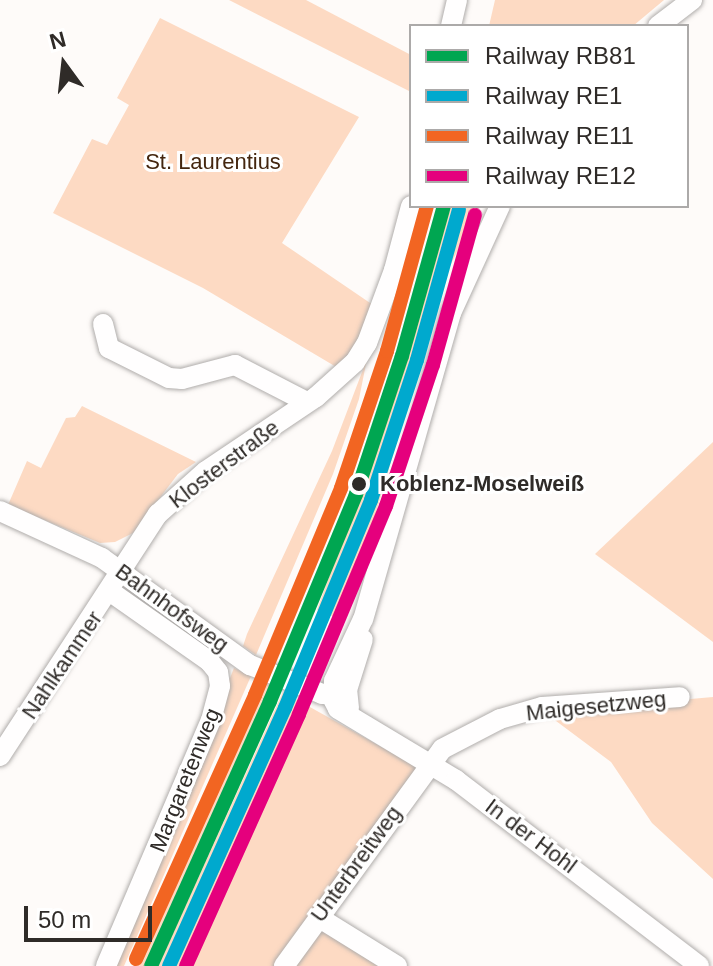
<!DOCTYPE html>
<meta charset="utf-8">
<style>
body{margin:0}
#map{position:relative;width:713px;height:966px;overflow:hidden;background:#fefbf9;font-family:Helvetica,sans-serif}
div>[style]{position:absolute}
.green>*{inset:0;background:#fddac3}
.roads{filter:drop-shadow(0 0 2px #b0adab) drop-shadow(0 0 2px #b0adab)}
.minor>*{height:20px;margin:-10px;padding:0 10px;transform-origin:10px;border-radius:10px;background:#fffefe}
.rail-1>*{height:14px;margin:-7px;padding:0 7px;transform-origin:7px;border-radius:7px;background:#00a651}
.rail-2>*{height:14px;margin:-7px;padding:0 7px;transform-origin:7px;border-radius:7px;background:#00a9ce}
.rail-3>*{height:14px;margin:-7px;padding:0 7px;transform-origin:7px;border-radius:7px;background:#f26522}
.rail-4>*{height:14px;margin:-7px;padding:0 7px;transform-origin:7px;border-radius:7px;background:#e5007d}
.dots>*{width:22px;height:22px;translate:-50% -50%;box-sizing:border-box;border:4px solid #fff;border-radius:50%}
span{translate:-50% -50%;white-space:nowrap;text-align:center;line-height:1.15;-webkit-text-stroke:6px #fff;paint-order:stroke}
.park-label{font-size:22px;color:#44260f}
.street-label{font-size:22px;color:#2f2b28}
.stop-label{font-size:22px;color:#2f2b28;font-weight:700}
.left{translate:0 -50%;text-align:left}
.legend{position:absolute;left:409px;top:24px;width:280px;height:184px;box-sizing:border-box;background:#fff;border:2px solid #acaaa9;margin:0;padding:10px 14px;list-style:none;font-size:24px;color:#2f2b28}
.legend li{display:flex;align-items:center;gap:16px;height:40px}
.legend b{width:40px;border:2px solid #acaaa9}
.north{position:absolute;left:24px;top:24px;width:80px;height:80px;-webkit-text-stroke:6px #fff;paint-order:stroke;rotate:345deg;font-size:22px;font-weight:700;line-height:32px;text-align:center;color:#2f2b28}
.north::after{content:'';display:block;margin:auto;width:28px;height:36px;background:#2f2b28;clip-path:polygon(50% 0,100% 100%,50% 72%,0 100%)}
.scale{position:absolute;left:24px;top:906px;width:128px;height:36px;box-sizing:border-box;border:4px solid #2f2b28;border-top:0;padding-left:10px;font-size:24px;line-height:28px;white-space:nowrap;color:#2f2b28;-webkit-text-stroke:6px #fff;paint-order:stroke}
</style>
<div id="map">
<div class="green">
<i style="clip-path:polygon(229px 0,306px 0,411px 55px,411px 92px)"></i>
<i style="clip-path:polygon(495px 0,664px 0,633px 26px,489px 26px)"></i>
<i style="clip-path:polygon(160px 18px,359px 117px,282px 243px,376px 307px,364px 334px,338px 368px,203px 288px,53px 213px,92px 139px,107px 145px,129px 105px,117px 98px)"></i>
<i style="clip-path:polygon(447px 206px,480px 206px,447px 272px,344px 621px,317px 610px,389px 411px)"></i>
<i style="clip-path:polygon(367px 359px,359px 399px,333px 474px,256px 655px,243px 646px,247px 634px,332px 451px)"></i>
<i style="clip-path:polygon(82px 406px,196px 462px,178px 474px,133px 533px,115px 542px,100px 543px,8px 505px,27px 461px,41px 468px,66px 418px,75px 417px)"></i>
<i style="clip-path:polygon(713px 442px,713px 642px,595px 554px)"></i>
<i style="clip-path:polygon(234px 668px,251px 676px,124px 966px,113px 966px)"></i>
<i style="clip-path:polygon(258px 680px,271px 686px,146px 966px,135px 966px)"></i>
<i style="clip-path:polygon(283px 692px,421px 769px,307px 921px,378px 966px,158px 966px)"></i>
<i style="clip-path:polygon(713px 697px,713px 879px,652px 823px,611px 762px,544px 712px)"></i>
</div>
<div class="roads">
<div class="minor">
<i style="left:451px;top:26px;width:27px;rotate:-77deg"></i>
<i style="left:658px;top:26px;width:43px;rotate:-37.4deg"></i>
<i style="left:500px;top:206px;width:118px;rotate:114.6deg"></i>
<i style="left:451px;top:313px;width:318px;rotate:106deg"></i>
<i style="left:363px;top:619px;width:68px;rotate:115.1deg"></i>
<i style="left:334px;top:681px;width:18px;rotate:93deg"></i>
<i style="left:333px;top:699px;width:11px;rotate:63deg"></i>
<i style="left:338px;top:709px;width:138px;rotate:31deg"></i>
<i style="left:456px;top:780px;width:306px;rotate:37.4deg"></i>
<i style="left:103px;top:324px;width:25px;rotate:76deg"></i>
<i style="left:109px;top:348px;width:67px;rotate:26.6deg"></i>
<i style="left:169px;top:378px;width:13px;rotate:4deg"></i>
<i style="left:182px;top:379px;width:55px;rotate:-14.8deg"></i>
<i style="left:235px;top:365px;width:81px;rotate:27.2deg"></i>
<i style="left:0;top:511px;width:112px;rotate:24.7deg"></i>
<i style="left:102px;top:558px;width:183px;rotate:35.9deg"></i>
<i style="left:250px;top:665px;width:78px;rotate:21.9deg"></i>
<i style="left:322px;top:694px;width:25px;rotate:2deg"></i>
<i style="left:349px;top:708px;width:18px;rotate:-96deg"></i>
<i style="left:347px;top:690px;width:53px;rotate:-72.6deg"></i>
<i style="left:0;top:756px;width:289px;rotate:-56.9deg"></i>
<i style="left:158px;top:514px;width:64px;rotate:-41.9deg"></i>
<i style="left:206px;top:471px;width:133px;rotate:-33.9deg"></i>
<i style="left:316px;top:397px;width:52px;rotate:-41.9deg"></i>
<i style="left:355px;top:362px;width:22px;rotate:-58deg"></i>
<i style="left:367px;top:343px;width:78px;rotate:-69.7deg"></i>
<i style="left:394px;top:270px;width:66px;rotate:-75.1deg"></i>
<i style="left:318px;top:917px;width:93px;rotate:31.8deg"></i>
<i style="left:106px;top:966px;width:267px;rotate:-66.9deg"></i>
<i style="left:211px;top:720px;width:35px;rotate:-75deg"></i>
<i style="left:220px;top:686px;width:14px;rotate:-98deg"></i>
<i style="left:218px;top:672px;width:14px;rotate:-129deg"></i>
<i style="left:209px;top:661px;width:120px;rotate:-144.9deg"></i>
<i style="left:284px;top:966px;width:268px;rotate:-53.9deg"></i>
<i style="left:442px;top:749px;width:65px;rotate:-27.3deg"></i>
<i style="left:500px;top:719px;width:44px;rotate:-15.9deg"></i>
<i style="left:542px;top:707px;width:138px;rotate:-4.1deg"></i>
</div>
</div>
<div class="rail-1">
<i style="left:151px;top:966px;width:290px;rotate:-65.8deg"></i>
<i style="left:270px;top:701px;width:224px;rotate:-67.4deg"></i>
<i style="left:356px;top:494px;width:145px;rotate:-71.6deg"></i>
<i style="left:402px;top:356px;width:156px;rotate:-74.4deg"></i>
</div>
<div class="rail-2">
<i style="left:169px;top:966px;width:283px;rotate:-65.8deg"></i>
<i style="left:285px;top:708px;width:225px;rotate:-67.5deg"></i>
<i style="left:371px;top:500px;width:147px;rotate:-71.8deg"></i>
<i style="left:417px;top:360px;width:156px;rotate:-74.4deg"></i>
</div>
<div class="rail-3">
<i style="left:136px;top:959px;width:290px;rotate:-65.7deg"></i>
<i style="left:255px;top:695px;width:224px;rotate:-67.4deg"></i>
<i style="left:341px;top:488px;width:145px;rotate:-71.4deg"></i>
<i style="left:387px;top:351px;width:150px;rotate:-74.6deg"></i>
</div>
<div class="rail-4">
<i style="left:186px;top:966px;width:276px;rotate:-65.8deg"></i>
<i style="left:299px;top:714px;width:225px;rotate:-67.3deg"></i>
<i style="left:386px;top:506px;width:149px;rotate:-71.6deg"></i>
<i style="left:433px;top:365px;width:156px;rotate:-74.4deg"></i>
</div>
<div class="dots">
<i style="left:359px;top:484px;background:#2f2b28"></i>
</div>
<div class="park-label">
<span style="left:213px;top:162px">St. Laurentius</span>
</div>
<div class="street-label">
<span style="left:224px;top:464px;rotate:-37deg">Klosterstraße</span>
<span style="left:172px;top:608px;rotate:36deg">Bahnhofsweg</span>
<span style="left:62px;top:665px;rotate:-56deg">Nahlkammer</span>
<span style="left:596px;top:706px;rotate:-6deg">Maigesetzweg</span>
<span style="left:185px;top:780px;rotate:-68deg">Margaretenweg</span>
<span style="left:531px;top:836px;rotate:37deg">In der Hohl</span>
<span style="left:356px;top:864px;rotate:-54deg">Unterbreitweg</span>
</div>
<div class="stop-label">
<span class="left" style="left:380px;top:484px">Koblenz-Moselweiß</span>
</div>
<ul class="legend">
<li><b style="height:10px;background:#00a651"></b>Railway RB81</li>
<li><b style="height:10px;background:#00a9ce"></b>Railway RE1</li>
<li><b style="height:10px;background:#f26522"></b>Railway RE11</li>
<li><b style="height:10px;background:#e5007d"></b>Railway RE12</li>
</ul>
<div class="north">N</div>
<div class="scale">50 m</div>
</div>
